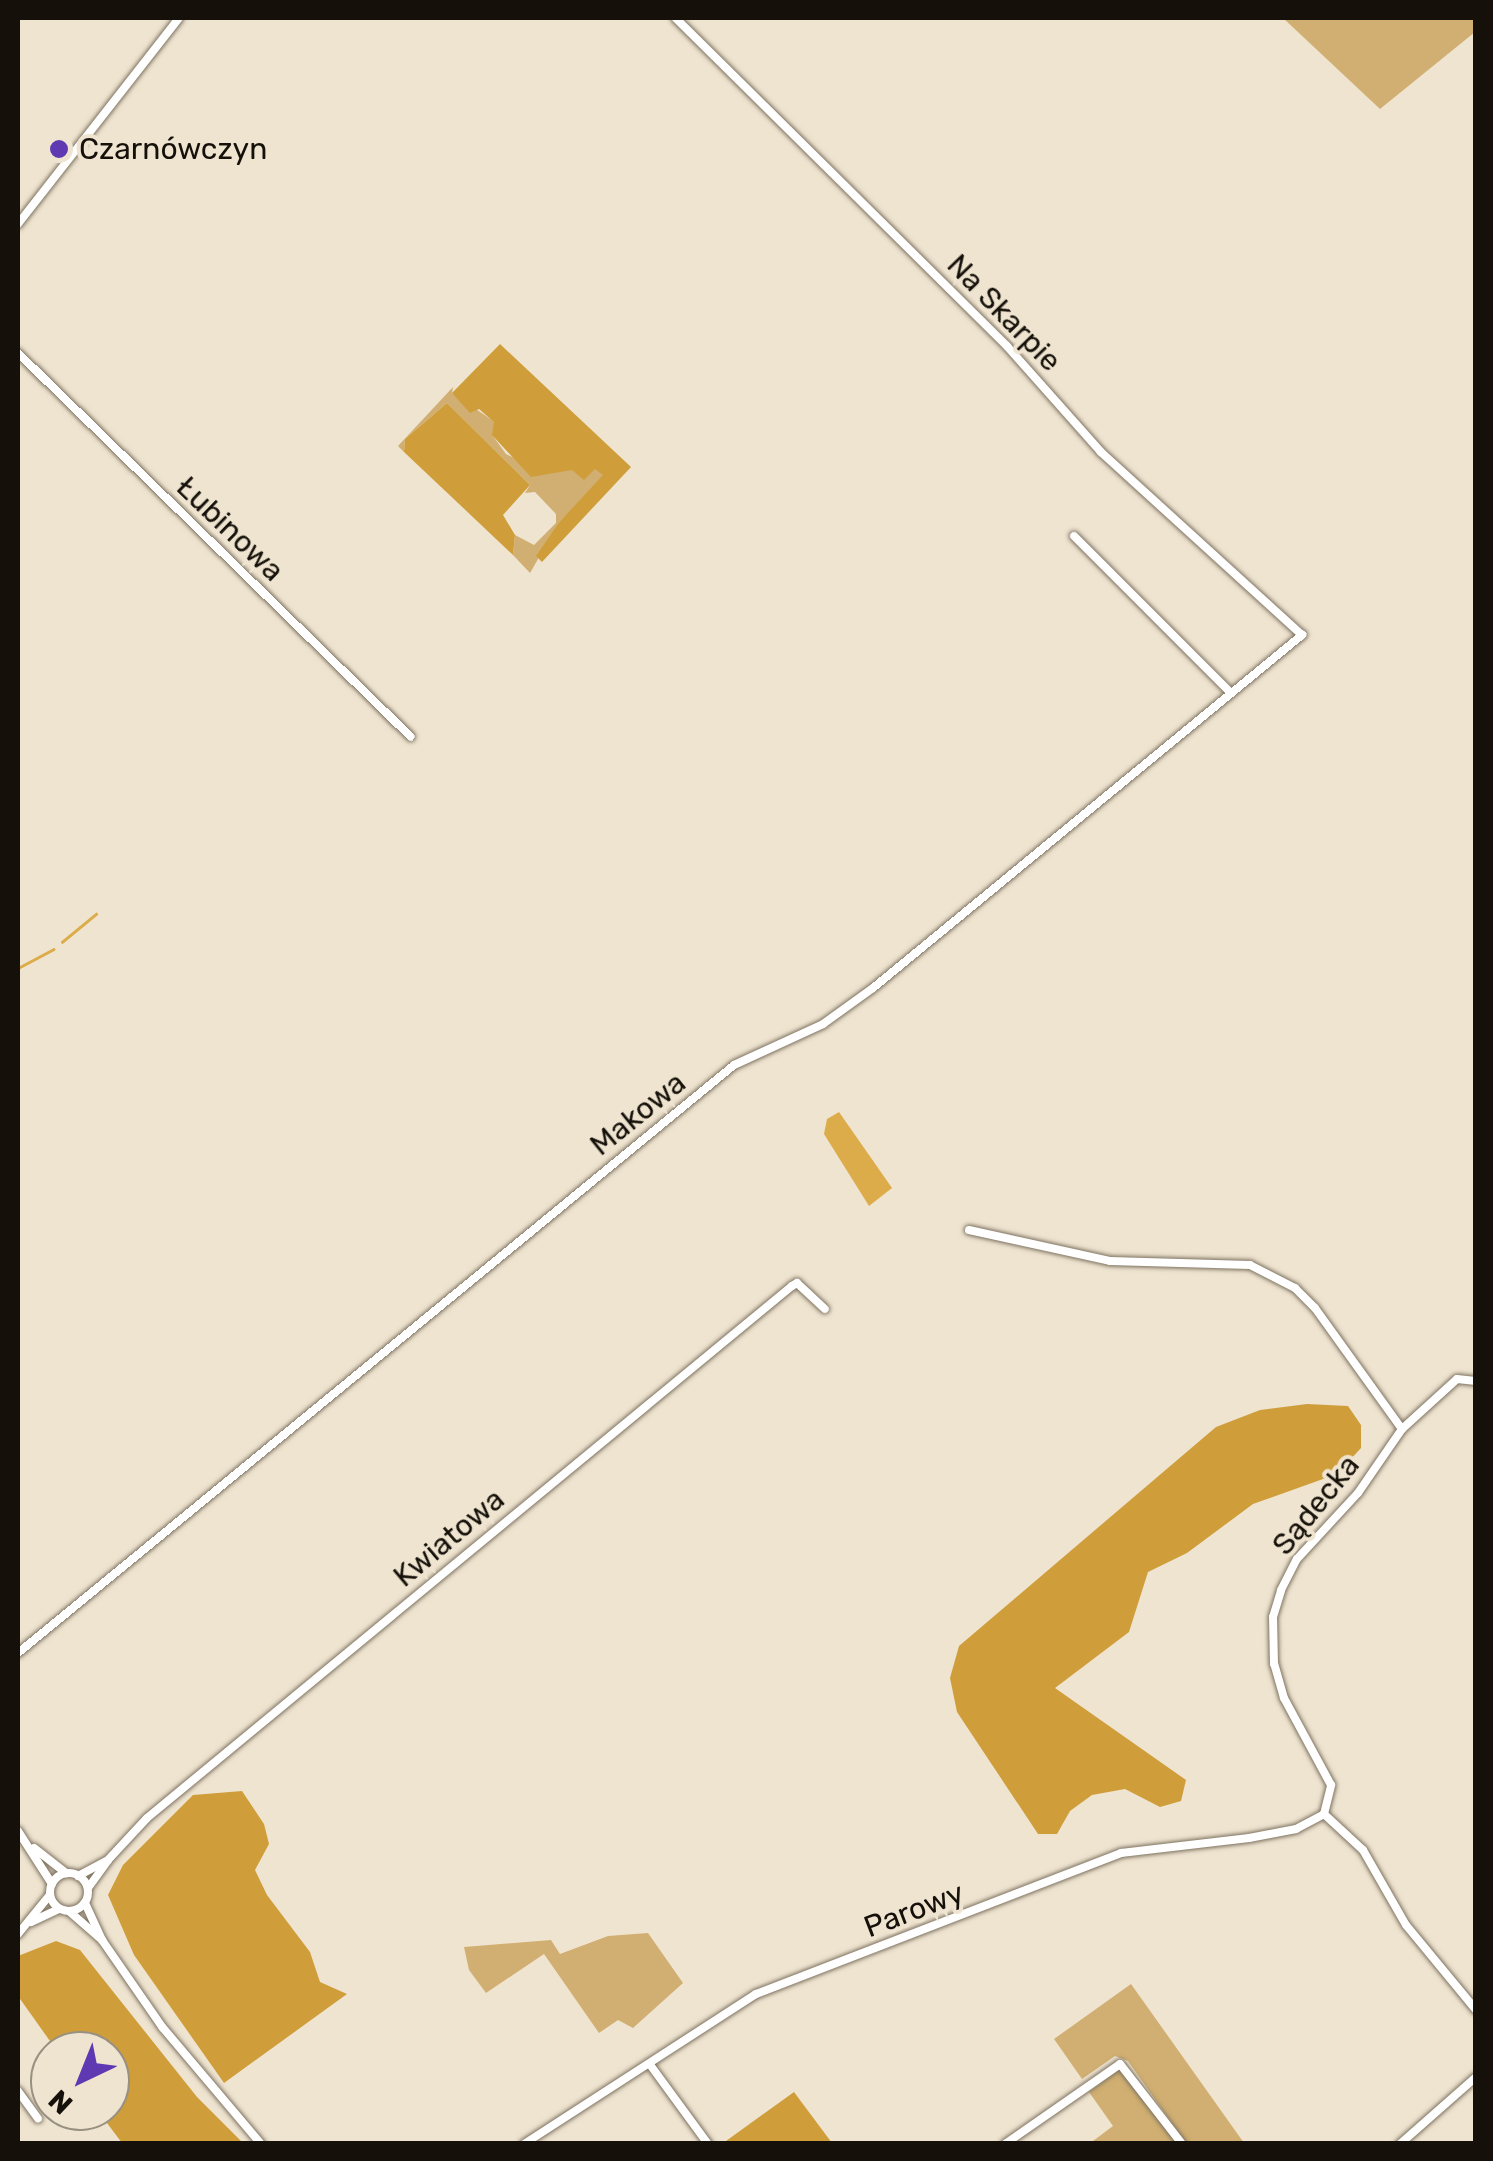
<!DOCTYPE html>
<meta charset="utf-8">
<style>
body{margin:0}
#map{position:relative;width:1493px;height:2161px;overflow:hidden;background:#efe4d0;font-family:Rubik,sans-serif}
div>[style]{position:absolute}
.green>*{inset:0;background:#d1af72}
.forest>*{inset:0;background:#cf9e3b}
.water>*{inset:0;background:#ddac4a}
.stream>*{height:2.5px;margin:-1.25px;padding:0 1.25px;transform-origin:1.25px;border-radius:1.25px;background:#ddac4a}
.roads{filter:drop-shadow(0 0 2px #7e7361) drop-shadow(0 0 2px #7e7361)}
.minor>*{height:8px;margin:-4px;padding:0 4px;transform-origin:4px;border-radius:4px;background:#fff}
.minor>.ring{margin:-4px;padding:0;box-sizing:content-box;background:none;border:8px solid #fff;border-radius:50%}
.dots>*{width:28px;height:28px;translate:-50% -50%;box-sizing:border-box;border:5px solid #efe4d0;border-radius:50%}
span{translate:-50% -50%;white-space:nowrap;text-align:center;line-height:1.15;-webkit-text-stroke:8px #efe4d0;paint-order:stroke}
.poi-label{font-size:30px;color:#15110a}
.left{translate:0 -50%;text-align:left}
.street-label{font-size:30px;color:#15110a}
.frame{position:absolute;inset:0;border:20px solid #15110a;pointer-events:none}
.north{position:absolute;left:30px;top:2031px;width:100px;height:100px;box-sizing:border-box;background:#efe4d0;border:2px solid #989081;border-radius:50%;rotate:223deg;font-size:28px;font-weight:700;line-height:40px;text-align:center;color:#15110a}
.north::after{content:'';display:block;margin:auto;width:35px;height:45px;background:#5e39b1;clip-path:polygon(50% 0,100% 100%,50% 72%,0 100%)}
</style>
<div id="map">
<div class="green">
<i style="clip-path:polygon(1283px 18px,1475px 18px,1475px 32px,1380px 109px)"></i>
<i style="clip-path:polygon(453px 387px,452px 393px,495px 422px,493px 436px,506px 454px,544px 472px,595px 468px,604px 475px,560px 521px,530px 573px,513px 555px,515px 535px,534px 545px,556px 523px,556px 514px,535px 492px,525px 493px,530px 485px,447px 403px,405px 439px,404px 452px,398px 446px)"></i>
<i style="clip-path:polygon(648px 1933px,683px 1983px,633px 2028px,618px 2020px,599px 2033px,544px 1954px,486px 1993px,469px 1970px,464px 1947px,551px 1940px,560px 1954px,608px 1936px)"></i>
<i style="clip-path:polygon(1131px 1984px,1244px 2143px,1186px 2143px,1128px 2061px,1115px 2056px,1082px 2079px,1054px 2039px)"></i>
<i style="clip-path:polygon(1120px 2069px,1177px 2144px,1089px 2144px,1113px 2126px,1089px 2092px)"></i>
</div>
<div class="forest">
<i style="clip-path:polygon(500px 344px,631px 467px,542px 562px,536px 556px,560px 521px,603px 475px,595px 469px,584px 480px,572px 470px,531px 477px,492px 435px,494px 422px,479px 409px,470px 413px,452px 393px)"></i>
<i style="clip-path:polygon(447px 403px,530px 485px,503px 515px,515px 535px,513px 555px,404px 452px,405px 439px)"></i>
<i style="clip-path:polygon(1307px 1404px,1348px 1406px,1361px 1425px,1361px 1448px,1337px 1474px,1253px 1504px,1187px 1553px,1148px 1572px,1129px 1632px,1055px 1688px,1186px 1780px,1181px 1801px,1160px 1807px,1125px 1789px,1092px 1795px,1070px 1811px,1057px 1834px,1038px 1834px,957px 1712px,950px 1678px,959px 1646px,1216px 1427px,1260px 1410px)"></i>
<i style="clip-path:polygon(242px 1791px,264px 1824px,269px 1844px,255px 1870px,267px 1895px,310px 1952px,320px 1982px,347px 1994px,224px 2083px,134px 1955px,108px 1895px,123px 1865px,193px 1795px)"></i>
<i style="clip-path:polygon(56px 1941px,80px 1950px,197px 2097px,243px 2143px,122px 2143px,98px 2111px,110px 2111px,110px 2051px,57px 2051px,18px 1996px,18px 1956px)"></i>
<i style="clip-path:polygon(794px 2092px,832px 2143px,721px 2143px,726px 2141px)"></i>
</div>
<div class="water">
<i style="clip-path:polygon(839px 1112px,892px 1188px,869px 1206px,824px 1134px,827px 1119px)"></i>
</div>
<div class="stream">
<i style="left:62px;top:942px;width:44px;rotate:-39.5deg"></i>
<i style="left:18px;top:968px;width:40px;rotate:-28deg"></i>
</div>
<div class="roads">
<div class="minor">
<i style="left:18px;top:224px;width:261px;rotate:-52deg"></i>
<i style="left:18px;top:353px;width:549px;rotate:44.34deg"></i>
<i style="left:1074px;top:536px;width:222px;rotate:45deg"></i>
<i style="left:969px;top:1230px;width:144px;rotate:12.4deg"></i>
<i style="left:1110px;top:1261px;width:140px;rotate:1.6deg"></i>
<i style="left:1250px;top:1265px;width:51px;rotate:27.1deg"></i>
<i style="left:1295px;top:1288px;width:28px;rotate:45deg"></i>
<i style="left:1315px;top:1308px;width:149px;rotate:54.3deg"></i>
<i style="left:18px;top:1653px;width:926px;rotate:-39.39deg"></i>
<i style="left:734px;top:1065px;width:98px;rotate:-24.7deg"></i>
<i style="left:823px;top:1024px;width:62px;rotate:-35.8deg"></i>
<i style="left:873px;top:988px;width:556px;rotate:-39.45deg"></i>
<i style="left:1302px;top:635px;width:272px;rotate:-137.7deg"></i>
<i style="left:1101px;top:452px;width:142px;rotate:-131.6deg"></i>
<i style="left:1007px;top:346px;width:466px;rotate:-135.3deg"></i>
<i style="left:1324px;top:1814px;width:53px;rotate:42.7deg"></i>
<i style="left:1363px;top:1850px;width:86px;rotate:60.2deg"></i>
<i style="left:1406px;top:1925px;width:110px;rotate:50.5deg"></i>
<i style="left:18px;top:1831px;width:63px;rotate:57.3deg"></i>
<i style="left:34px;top:1848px;width:41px;rotate:38deg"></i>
<i class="ring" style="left:50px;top:1873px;width:30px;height:30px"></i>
<i style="left:78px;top:1876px;width:34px;rotate:-28deg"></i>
<i style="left:108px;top:1860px;width:57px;rotate:-47.1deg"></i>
<i style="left:147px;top:1818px;width:836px;rotate:-39.52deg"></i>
<i style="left:792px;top:1286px;width:6px;rotate:-31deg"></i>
<i style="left:797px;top:1283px;width:38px;rotate:43deg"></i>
<i style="left:88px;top:1888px;width:34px;rotate:-54deg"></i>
<i style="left:85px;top:1903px;width:41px;rotate:65.3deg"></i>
<i style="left:102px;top:1940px;width:107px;rotate:55.3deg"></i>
<i style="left:163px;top:2028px;width:152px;rotate:49.8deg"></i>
<i style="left:70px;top:1912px;width:43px;rotate:41.2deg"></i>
<i style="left:31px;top:1922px;width:31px;rotate:-25deg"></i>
<i style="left:18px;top:1934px;width:49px;rotate:-50.8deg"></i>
<i style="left:651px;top:2066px;width:97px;rotate:53.8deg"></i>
<i style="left:18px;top:2091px;width:34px;rotate:54deg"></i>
<i style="left:524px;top:2144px;width:276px;rotate:-32.9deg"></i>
<i style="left:756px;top:1994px;width:391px;rotate:-21.1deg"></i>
<i style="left:1121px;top:1853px;width:129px;rotate:-6.7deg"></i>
<i style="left:1249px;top:1838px;width:48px;rotate:-10.8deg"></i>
<i style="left:1296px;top:1829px;width:32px;rotate:-28deg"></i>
<i style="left:1324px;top:1814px;width:30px;rotate:-76deg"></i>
<i style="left:1331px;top:1785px;width:99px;rotate:-118.4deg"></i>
<i style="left:1284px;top:1698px;width:35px;rotate:-106deg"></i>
<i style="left:1274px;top:1664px;width:47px;rotate:-91.2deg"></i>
<i style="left:1273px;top:1617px;width:28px;rotate:-73deg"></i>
<i style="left:1281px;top:1590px;width:35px;rotate:-63deg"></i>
<i style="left:1297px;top:1559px;width:90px;rotate:-47.3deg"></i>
<i style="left:1358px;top:1493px;width:78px;rotate:-55.5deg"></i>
<i style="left:1402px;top:1429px;width:74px;rotate:-42.3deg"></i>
<i style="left:1457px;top:1379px;width:19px;rotate:6deg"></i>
<i style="left:1005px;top:2144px;width:140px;rotate:-34.8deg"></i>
<i style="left:1120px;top:2064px;width:101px;rotate:52.2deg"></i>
<i style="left:1400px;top:2144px;width:101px;rotate:-41.4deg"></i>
</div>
</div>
<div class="dots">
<i style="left:59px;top:149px;background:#5e39b1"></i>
</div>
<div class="poi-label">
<span class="left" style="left:79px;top:149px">Czarnówczyn</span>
</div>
<div class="street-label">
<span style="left:1004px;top:313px;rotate:46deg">Na Skarpie</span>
<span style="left:230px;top:529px;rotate:44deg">Łubinowa</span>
<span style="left:638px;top:1114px;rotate:-39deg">Makowa</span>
<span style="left:1316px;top:1505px;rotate:-51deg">Sądecka</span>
<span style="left:449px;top:1538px;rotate:-40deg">Kwiatowa</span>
<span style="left:914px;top:1910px;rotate:-21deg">Parowy</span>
</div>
<div class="frame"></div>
<div class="north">N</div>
</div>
